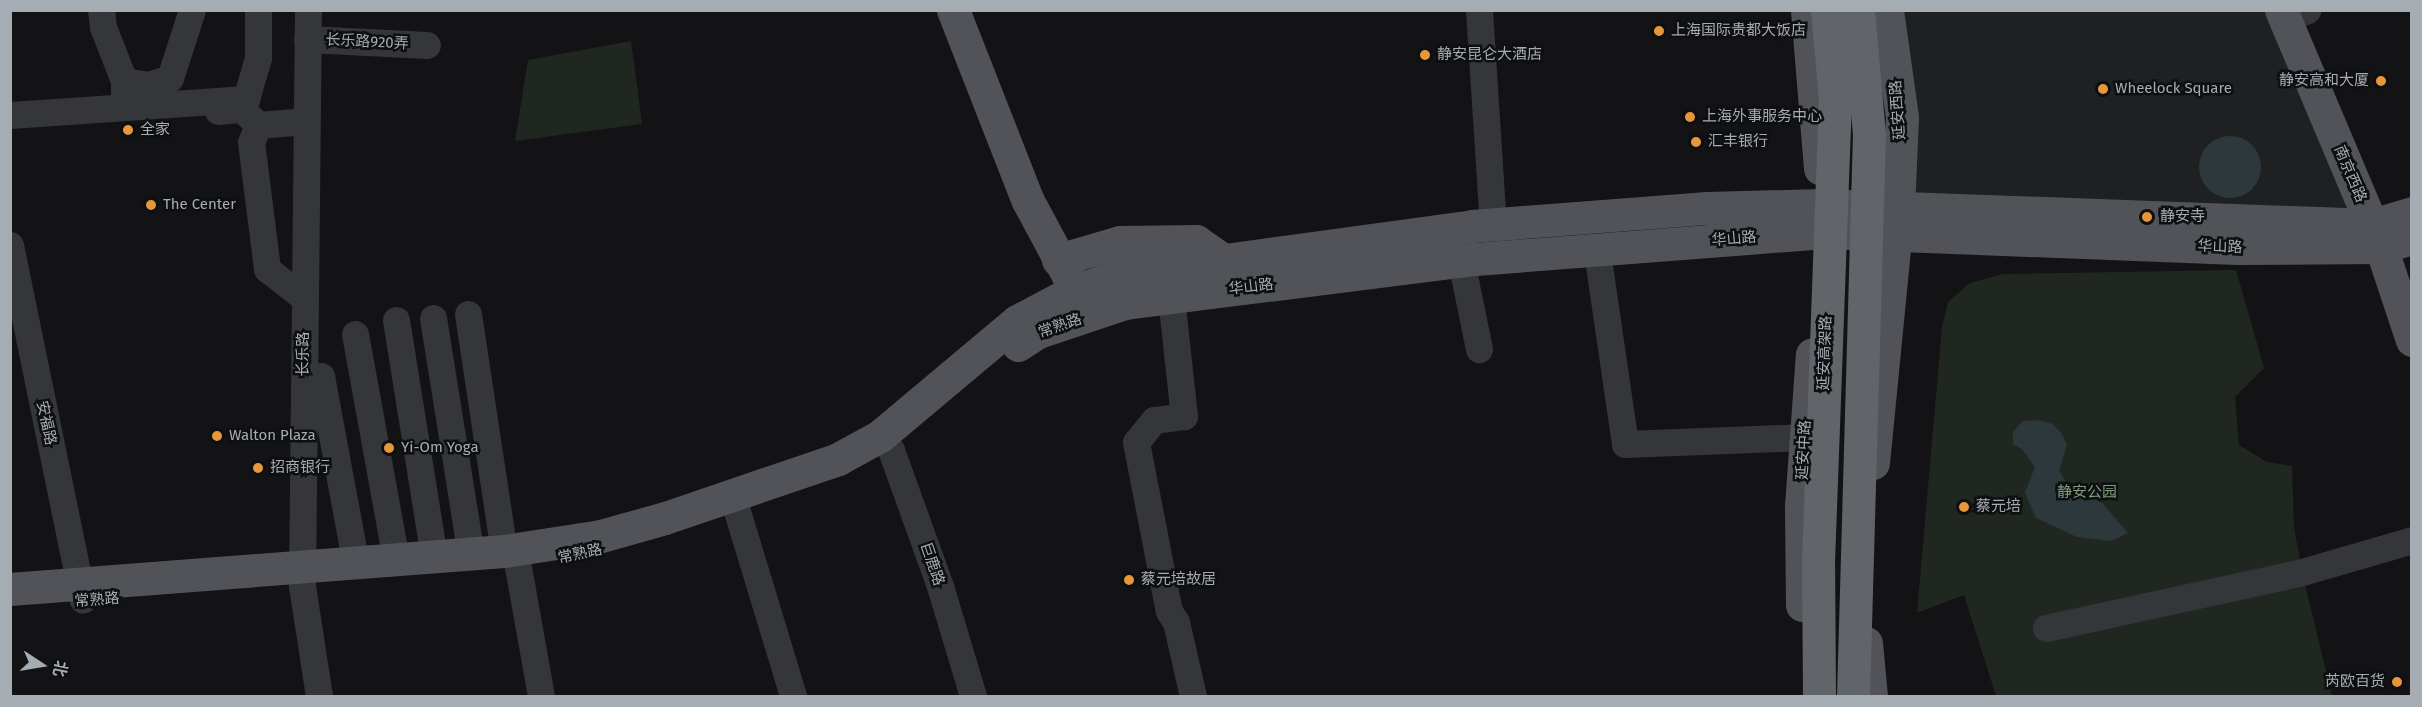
<!DOCTYPE html>
<meta charset="utf-8">
<style>
body{margin:0}
#map{position:relative;width:2422px;height:707px;overflow:hidden;background:#131315;font-family:"Fira Sans","Noto Sans SC",sans-serif}
div>[style]{position:absolute}
.built>*{inset:0;background:#1f2022}
.green>*{inset:0;background:#202720}
.water>*{inset:0;background:#2d383d}
.round{border-radius:50%}
.minor>*{height:27px;margin:-13.5px;padding:0 13.5px;transform-origin:13.5px;border-radius:13.5px;background:#35363a}
.major>*{height:33px;margin:-16.5px;padding:0 16.5px;transform-origin:16.5px;border-radius:16.5px;background:#515358}
.highway-bridge>*{height:33px;margin:-16.5px;padding:0 16.5px;transform-origin:16.5px;border-radius:16.5px;background:#61656a}
.dots>*{width:16px;height:16px;translate:-50% -50%;box-sizing:border-box;border:3px solid #0e0f10;border-radius:50%}
span{translate:-50% -50%;white-space:nowrap;text-align:center;line-height:1.15;-webkit-text-stroke:5px #0e0f10;paint-order:stroke}
.poi-label{font-size:15px;color:#a6acb4}
.left{translate:0 -50%;text-align:left}
.right{translate:-100% -50%;text-align:right}
.street-label{font-size:15px;color:#a6acb4}
.park-label{font-size:15px;color:#809e7e}
.frame{position:absolute;inset:0;border:12px solid #a6acb4;pointer-events:none}
.north{position:absolute;left:12px;top:635px;width:60px;height:60px;-webkit-text-stroke:4px #0e0f10;paint-order:stroke;rotate:102deg;font-size:16px;font-weight:700;line-height:24px;text-align:center;color:#a6acb4}
.north::after{content:'';display:block;margin:auto;width:21px;height:27px;background:#a6acb4;clip-path:polygon(50% 0,100% 100%,50% 72%,0 100%)}
</style>
<div id="map">
<div class="built">
<i style="clip-path:polygon(1896px 11px,2271px 11px,2360px 215px,1906px 201px)"></i>
</div>
<div class="green">
<i style="clip-path:polygon(631px 41px,642px 124px,515px 141px,528px 60px)"></i>
<i style="clip-path:polygon(2236px 270px,2264px 368px,2235px 397px,2239px 445px,2267px 462px,2292px 466px,2294px 527px,2302px 572px,2332px 696px,1996px 696px,1964px 595px,1917px 613px,1942px 327px,1948px 302px,1970px 283px,2003px 274px)"></i>
</div>
<div class="water">
<i class="round" style="left:2199px;top:136px;width:62px;height:62px"></i>
<i style="clip-path:polygon(2038px 420px,2053px 424px,2062px 434px,2067px 445px,2059px 471px,2070px 487px,2102px 503px,2128px 533px,2111px 541px,2077px 537px,2036px 518px,2025px 493px,2035px 467px,2022px 449px,2013px 444px,2013px 432px,2023px 421px)"></i>
</div>
<div class="minor">
<i style="left:101px;top:10px;width:17px;rotate:83deg"></i>
<i style="left:103px;top:27px;width:58px;rotate:68.7deg"></i>
<i style="left:124px;top:81px;width:17px;rotate:90deg"></i>
<i style="left:308px;top:10px;width:576px;rotate:90.6deg"></i>
<i style="left:302px;top:586px;width:111px;rotate:81.2deg"></i>
<i style="left:1479px;top:10px;width:214px;rotate:86.3deg"></i>
<i style="left:2284px;top:19px;width:25px;rotate:-21deg"></i>
<i style="left:307px;top:39px;width:120px;rotate:2.9deg"></i>
<i style="left:124px;top:81px;width:24px;rotate:9deg"></i>
<i style="left:148px;top:85px;width:23px;rotate:-18deg"></i>
<i style="left:170px;top:78px;width:71px;rotate:-72.1deg"></i>
<i style="left:218px;top:111px;width:24px;rotate:-5deg"></i>
<i style="left:242px;top:109px;width:23px;rotate:45deg"></i>
<i style="left:258px;top:125px;width:48px;rotate:-4.8deg"></i>
<i style="left:10px;top:115px;width:237px;rotate:-3.9deg"></i>
<i style="left:246px;top:99px;width:43px;rotate:-73.7deg"></i>
<i style="left:258px;top:58px;width:48px;rotate:-90deg"></i>
<i style="left:258px;top:125px;width:18px;rotate:112deg"></i>
<i style="left:251px;top:142px;width:128px;rotate:82.8deg"></i>
<i style="left:267px;top:269px;width:47px;rotate:38.1deg"></i>
<i style="left:10px;top:245px;width:362px;rotate:78.4deg"></i>
<i style="left:1597px;top:252px;width:194px;rotate:81.7deg"></i>
<i style="left:1625px;top:444px;width:179px;rotate:-2.2deg"></i>
<i style="left:1461px;top:261px;width:90px;rotate:78.4deg"></i>
<i style="left:1171px;top:297px;width:120px;rotate:83.8deg"></i>
<i style="left:1184px;top:416px;width:30px;rotate:172deg"></i>
<i style="left:1154px;top:420px;width:28px;rotate:129deg"></i>
<i style="left:1136px;top:442px;width:172px;rotate:79deg"></i>
<i style="left:1169px;top:611px;width:13px;rotate:58deg"></i>
<i style="left:1176px;top:622px;width:76px;rotate:77.1deg"></i>
<i style="left:468px;top:314px;width:240px;rotate:81.4deg"></i>
<i style="left:433px;top:318px;width:239px;rotate:80.9deg"></i>
<i style="left:396px;top:320px;width:240px;rotate:80.9deg"></i>
<i style="left:355px;top:334px;width:230px;rotate:79.7deg"></i>
<i style="left:321px;top:376px;width:191px;rotate:79.5deg"></i>
<i style="left:880px;top:436px;width:18px;rotate:52deg"></i>
<i style="left:891px;top:450px;width:145px;rotate:70.2deg"></i>
<i style="left:940px;top:586px;width:115px;rotate:73.3deg"></i>
<i style="left:733px;top:498px;width:207px;rotate:73.1deg"></i>
<i style="left:518px;top:567px;width:131px;rotate:79.9deg"></i>
<i style="left:2046px;top:628px;width:262px;rotate:-12.3deg"></i>
<i style="left:2302px;top:572px;width:115px;rotate:-16.2deg"></i>
</div>
<div class="major">
<i style="left:953px;top:10px;width:205px;rotate:68.6deg"></i>
<i style="left:1028px;top:201px;width:123px;rotate:61.8deg"></i>
<i style="left:1807px;top:10px;width:159px;rotate:85.3deg"></i>
<i style="left:2281px;top:10px;width:257px;rotate:67.1deg"></i>
<i style="left:2381px;top:247px;width:98px;rotate:71.6deg"></i>
<i style="left:1058px;top:260px;width:65px;rotate:-16.2deg"></i>
<i style="left:1120px;top:242px;width:76px;rotate:-0.8deg"></i>
<i style="left:1196px;top:241px;width:35px;rotate:35deg"></i>
<i style="left:1018px;top:345px;width:24px;rotate:-33deg"></i>
<i style="left:1038px;top:332px;width:92px;rotate:-18.4deg"></i>
<i style="left:1125px;top:303px;width:353px;rotate:-7.2deg"></i>
<i style="left:1475px;top:259px;width:348px;rotate:-4.4deg"></i>
<i style="left:1822px;top:232px;width:416px;rotate:2.2deg"></i>
<i style="left:2238px;top:248px;width:143px;rotate:-0.4deg"></i>
<i style="left:2381px;top:247px;width:32px;rotate:-16deg"></i>
<i style="left:1873px;top:463px;width:255px;rotate:-84.4deg"></i>
<i style="left:1898px;top:209px;width:92px;rotate:-87.5deg"></i>
<i style="left:1902px;top:117px;width:108px;rotate:-98deg"></i>
<i style="left:10px;top:589px;width:495px;rotate:-4.4deg"></i>
<i style="left:504px;top:551px;width:98px;rotate:-8.8deg"></i>
<i style="left:601px;top:536px;width:66px;rotate:-15.7deg"></i>
<i style="left:665px;top:518px;width:183px;rotate:-18.8deg"></i>
<i style="left:838px;top:459px;width:48px;rotate:-28.7deg"></i>
<i style="left:880px;top:436px;width:179px;rotate:-40deg"></i>
<i style="left:1017px;top:321px;width:64px;rotate:-27.8deg"></i>
<i style="left:1074px;top:291px;width:52px;rotate:-19.1deg"></i>
<i style="left:1123px;top:274px;width:352px;rotate:-7.8deg"></i>
<i style="left:1472px;top:226px;width:236px;rotate:-4.4deg"></i>
<i style="left:1707px;top:208px;width:115px;rotate:-1.5deg"></i>
<i style="left:1822px;top:205px;width:550px;rotate:2.08deg"></i>
<i style="left:2372px;top:225px;width:42px;rotate:-16.7deg"></i>
<i style="left:1802px;top:605px;width:99px;rotate:-90.6deg"></i>
<i style="left:1801px;top:506px;width:152px;rotate:-85.9deg"></i>
<i style="left:1866px;top:643px;width:53px;rotate:84.6deg"></i>
</div>
<div class="highway-bridge">
<i style="left:1819px;top:696px;width:134px;rotate:-90.4deg"></i>
<i style="left:1818px;top:562px;width:464px;rotate:-87.9deg"></i>
<i style="left:1835px;top:98px;width:88px;rotate:-95.2deg"></i>
<i style="left:1853px;top:696px;width:562px;rotate:-88.37deg"></i>
<i style="left:1869px;top:134px;width:124px;rotate:-95.1deg"></i>
</div>
<div class="dots">
<i style="left:1659px;top:31px;background:#e7963a"></i>
<i style="left:1425px;top:55px;background:#e7963a"></i>
<i style="left:2381px;top:81px;background:#e7963a"></i>
<i style="left:2103px;top:89px;background:#e7963a"></i>
<i style="left:1690px;top:117px;background:#e7963a"></i>
<i style="left:128px;top:130px;background:#e7963a"></i>
<i style="left:1696px;top:142px;background:#e7963a"></i>
<i style="left:151px;top:205px;background:#e7963a"></i>
<i style="left:2147px;top:217px;background:#e7963a"></i>
<i style="left:217px;top:436px;background:#e7963a"></i>
<i style="left:389px;top:448px;background:#e7963a"></i>
<i style="left:258px;top:468px;background:#e7963a"></i>
<i style="left:1964px;top:507px;background:#e7963a"></i>
<i style="left:1129px;top:580px;background:#e7963a"></i>
<i style="left:2397px;top:682px;background:#e7963a"></i>
</div>
<div class="poi-label">
<span class="left" style="left:1671px;top:31px">上海国际贵都大饭店</span>
<span class="left" style="left:1437px;top:55px">静安昆仑大酒店</span>
<span class="right" style="left:2369px;top:81px">静安高和大厦</span>
<span class="left" style="left:2115px;top:89px">Wheelock Square</span>
<span class="left" style="left:1702px;top:117px">上海外事服务中心</span>
<span class="left" style="left:140px;top:130px">全家</span>
<span class="left" style="left:1708px;top:142px">汇丰银行</span>
<span class="left" style="left:163px;top:205px">The Center</span>
<span class="left" style="left:2160px;top:217px">静安寺</span>
<span class="left" style="left:229px;top:436px">Walton Plaza</span>
<span class="left" style="left:401px;top:448px">Yi-Om Yoga</span>
<span class="left" style="left:270px;top:468px">招商银行</span>
<span class="left" style="left:1976px;top:507px">蔡元培</span>
<span class="left" style="left:1141px;top:580px">蔡元培故居</span>
<span class="right" style="left:2385px;top:682px">芮欧百货</span>
</div>
<div class="street-label">
<span style="left:367px;top:42px;rotate:3deg">长乐路920弄</span>
<span style="left:1898px;top:110px;rotate:-94deg">延安西路</span>
<span style="left:2350px;top:174px;rotate:67deg">南京西路</span>
<span style="left:1734px;top:239px;rotate:-5deg">华山路</span>
<span style="left:2220px;top:247px;rotate:2deg">华山路</span>
<span style="left:1251px;top:287px;rotate:-7deg">华山路</span>
<span style="left:1060px;top:326px;rotate:-19deg">常熟路</span>
<span style="left:1825px;top:353px;rotate:-88deg">延安高架路</span>
<span style="left:304px;top:354px;rotate:-90deg">长乐路</span>
<span style="left:46px;top:423px;rotate:78deg">安福路</span>
<span style="left:1804px;top:450px;rotate:-87deg">延安中路</span>
<span style="left:580px;top:554px;rotate:-12deg">常熟路</span>
<span style="left:932px;top:564px;rotate:71deg">巨鹿路</span>
<span style="left:97px;top:600px;rotate:-4deg">常熟路</span>
</div>
<div class="park-label">
<span style="left:2087px;top:493px">静安公园</span>
</div>
<div class="frame"></div>
<div class="north">北</div>
</div>
